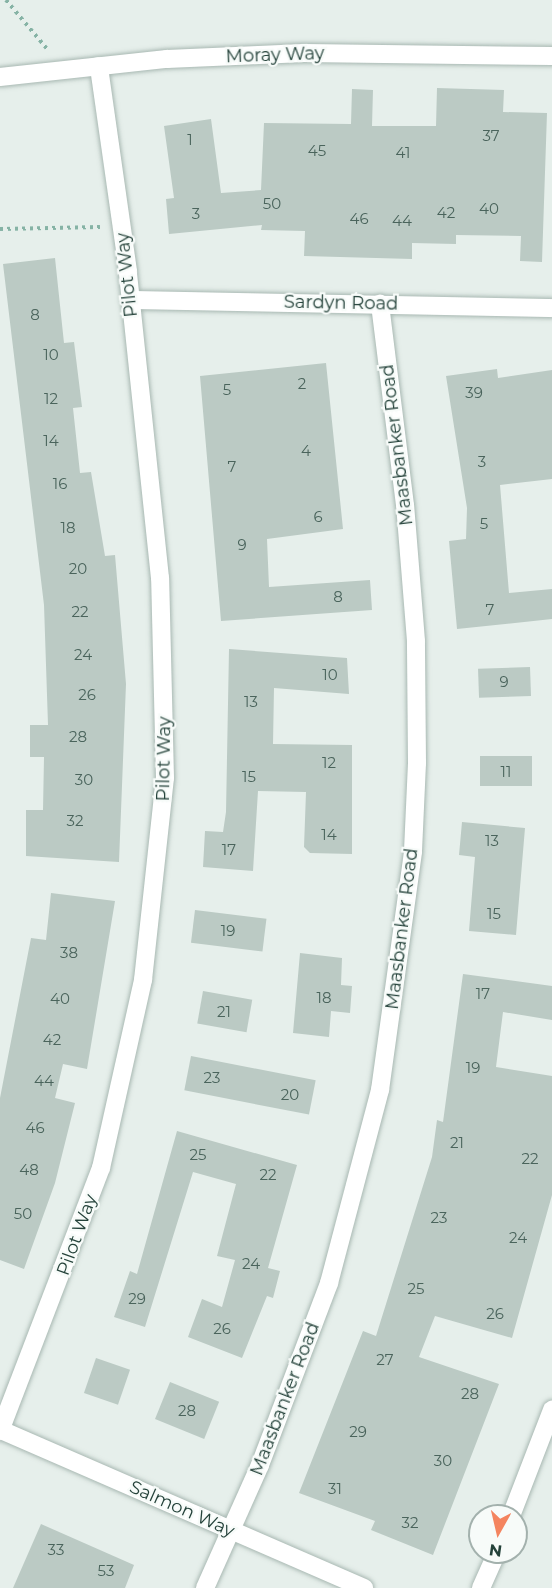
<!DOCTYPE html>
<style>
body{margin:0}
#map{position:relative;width:552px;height:1588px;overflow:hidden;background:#e6efeb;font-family:Montserrat,sans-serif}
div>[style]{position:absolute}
.building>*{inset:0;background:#bbcac4;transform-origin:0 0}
.path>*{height:4px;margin-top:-2px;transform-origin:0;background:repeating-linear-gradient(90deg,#86b3a5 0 3px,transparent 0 7.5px)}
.roads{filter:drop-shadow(0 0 2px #a8b8b2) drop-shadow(0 0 2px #a8b8b2)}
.minor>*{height:18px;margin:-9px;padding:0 9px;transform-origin:9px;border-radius:9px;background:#fff}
span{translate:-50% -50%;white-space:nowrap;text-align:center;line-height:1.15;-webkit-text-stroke:4.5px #f7fbf9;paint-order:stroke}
.number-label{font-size:15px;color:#4a645c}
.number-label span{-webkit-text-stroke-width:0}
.street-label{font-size:18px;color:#24423a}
.north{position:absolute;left:468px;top:1504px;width:60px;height:60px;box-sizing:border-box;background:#f7fbf9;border:2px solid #a3b1ad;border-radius:50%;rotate:188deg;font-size:16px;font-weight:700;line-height:24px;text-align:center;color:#24423a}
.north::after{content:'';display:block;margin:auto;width:21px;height:27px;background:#f4845f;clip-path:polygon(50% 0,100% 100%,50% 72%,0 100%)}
</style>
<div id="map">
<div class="building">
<i style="clip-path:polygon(437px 88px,504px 90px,503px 112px,547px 113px,542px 262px,520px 261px,521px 236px,456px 235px,456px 244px,412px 243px,412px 259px,304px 256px,305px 231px,261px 230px,262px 225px,169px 234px,166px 199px,174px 198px,164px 126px,211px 119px,221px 193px,261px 190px,264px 123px,351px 124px,352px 89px,373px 90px,372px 126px,436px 126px)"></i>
<i style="clip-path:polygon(55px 258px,64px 343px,74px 342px,82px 407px,73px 408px,80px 473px,91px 472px,105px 556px,115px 555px,126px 684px,119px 862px,26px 856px,26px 810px,43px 810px,44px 757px,30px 757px,30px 725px,48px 725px,44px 605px,3px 264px)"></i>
<i style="clip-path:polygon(326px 363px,343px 529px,267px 539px,269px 587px,370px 580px,372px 610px,221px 621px,200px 376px)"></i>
<i style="clip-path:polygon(497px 369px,498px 378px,552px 370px,552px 479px,500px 485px,509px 593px,552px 589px,552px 619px,457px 629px,449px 541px,466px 539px,467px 508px,446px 376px)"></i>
<i style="clip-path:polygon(229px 649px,347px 658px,349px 694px,274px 688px,273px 744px,352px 745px,352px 854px,310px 853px,304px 847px,306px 792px,258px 791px,253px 871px,203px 867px,205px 831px,223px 832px,226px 812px)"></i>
<i style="left:530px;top:667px;width:29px;height:52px;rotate:88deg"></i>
<i style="left:532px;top:756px;width:30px;height:52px;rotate:90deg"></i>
<i style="clip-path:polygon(462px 822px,525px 828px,516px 935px,469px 931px,475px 857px,459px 855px)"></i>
<i style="clip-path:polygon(51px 893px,115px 901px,87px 1069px,63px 1064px,55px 1098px,75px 1103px,55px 1183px,24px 1269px,0 1260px,0 1098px,31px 938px,46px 940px)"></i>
<i style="left:195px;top:910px;width:72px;height:33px;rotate:7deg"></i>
<i style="clip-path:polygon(300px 953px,342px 958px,341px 985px,352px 986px,350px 1013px,331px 1011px,329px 1037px,293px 1033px)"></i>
<i style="clip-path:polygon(463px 974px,552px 986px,552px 1020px,503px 1012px,496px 1067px,552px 1076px,552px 1195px,512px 1338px,435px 1316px,419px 1357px,499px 1384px,433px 1555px,371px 1530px,375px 1521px,299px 1493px,363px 1331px,376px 1336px,432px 1157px,437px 1120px,443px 1122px)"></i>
<i style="left:203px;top:991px;width:50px;height:33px;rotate:10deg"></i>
<i style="left:191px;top:1056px;width:127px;height:35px;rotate:11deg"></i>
<i style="clip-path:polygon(177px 1131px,297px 1165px,268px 1268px,280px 1271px,273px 1298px,267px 1296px,242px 1358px,188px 1337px,202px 1299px,222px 1307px,235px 1260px,217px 1256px,236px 1184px,193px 1172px,145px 1327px,114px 1317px,130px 1271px,137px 1274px)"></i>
<i style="left:96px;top:1358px;width:36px;height:37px;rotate:19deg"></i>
<i style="left:170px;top:1382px;width:53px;height:40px;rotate:22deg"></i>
<i style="clip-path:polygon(41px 1524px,134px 1565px,125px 1588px,13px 1588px)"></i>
</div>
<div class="path">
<i style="left:6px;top:0;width:65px;rotate:50deg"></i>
<i style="left:0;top:229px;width:100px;rotate:-1.1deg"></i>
</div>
<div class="roads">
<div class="minor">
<i style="left:0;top:77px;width:168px;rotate:-6.2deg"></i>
<i style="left:167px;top:59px;width:137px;rotate:-2.5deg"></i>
<i style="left:304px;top:53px;width:248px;rotate:0.7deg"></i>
<i style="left:130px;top:300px;width:422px;rotate:1.1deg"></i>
<i style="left:1px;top:1430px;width:396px;rotate:23.5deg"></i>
<i style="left:0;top:1431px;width:282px;rotate:-69deg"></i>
<i style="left:101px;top:1168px;width:193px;rotate:-77.4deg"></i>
<i style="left:143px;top:980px;width:203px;rotate:-83.8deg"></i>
<i style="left:165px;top:778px;width:200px;rotate:-91.4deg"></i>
<i style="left:160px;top:578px;width:309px;rotate:-96deg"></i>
<i style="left:128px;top:271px;width:207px;rotate:-98.1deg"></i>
<i style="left:511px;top:1516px;width:114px;rotate:-68.9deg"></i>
<i style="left:205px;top:1588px;width:135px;rotate:-65.9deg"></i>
<i style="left:260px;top:1465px;width:195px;rotate:-69.2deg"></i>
<i style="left:329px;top:1283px;width:200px;rotate:-75.2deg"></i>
<i style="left:380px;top:1090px;width:241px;rotate:-82.1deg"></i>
<i style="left:413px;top:851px;width:88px;rotate:-87.4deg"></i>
<i style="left:417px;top:763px;width:122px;rotate:-90.5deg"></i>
<i style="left:416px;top:641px;width:136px;rotate:-94.6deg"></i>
<i style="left:405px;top:505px;width:203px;rotate:-97.1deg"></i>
<i style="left:481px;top:1588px;width:39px;rotate:-66deg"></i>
</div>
</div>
<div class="number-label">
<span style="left:491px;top:136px">37</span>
<span style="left:190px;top:140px">1</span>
<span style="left:317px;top:151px">45</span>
<span style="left:403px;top:153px">41</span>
<span style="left:272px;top:204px">50</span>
<span style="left:489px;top:209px">40</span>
<span style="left:446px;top:213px">42</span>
<span style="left:196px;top:214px">3</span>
<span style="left:359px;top:219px">46</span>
<span style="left:402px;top:221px">44</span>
<span style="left:35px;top:315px">8</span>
<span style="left:51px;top:355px">10</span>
<span style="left:302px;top:384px">2</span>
<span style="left:227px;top:390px">5</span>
<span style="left:474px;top:393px">39</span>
<span style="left:51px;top:399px">12</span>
<span style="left:51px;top:441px">14</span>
<span style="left:306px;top:451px">4</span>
<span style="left:482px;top:462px">3</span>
<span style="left:232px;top:467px">7</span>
<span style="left:60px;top:484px">16</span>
<span style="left:318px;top:517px">6</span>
<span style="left:484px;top:524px">5</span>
<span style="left:68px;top:528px">18</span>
<span style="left:242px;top:545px">9</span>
<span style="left:78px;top:569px">20</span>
<span style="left:338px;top:597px">8</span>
<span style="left:490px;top:610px">7</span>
<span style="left:80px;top:612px">22</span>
<span style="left:83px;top:655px">24</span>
<span style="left:330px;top:675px">10</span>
<span style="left:504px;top:682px">9</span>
<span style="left:87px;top:695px">26</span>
<span style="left:251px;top:702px">13</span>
<span style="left:78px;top:737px">28</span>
<span style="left:329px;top:763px">12</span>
<span style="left:506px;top:772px">11</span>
<span style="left:249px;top:777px">15</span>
<span style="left:84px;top:780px">30</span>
<span style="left:75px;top:821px">32</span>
<span style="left:329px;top:835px">14</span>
<span style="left:492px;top:841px">13</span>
<span style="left:229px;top:850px">17</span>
<span style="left:494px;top:914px">15</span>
<span style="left:228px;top:931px">19</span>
<span style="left:69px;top:953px">38</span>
<span style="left:483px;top:994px">17</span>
<span style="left:324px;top:998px">18</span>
<span style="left:60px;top:999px">40</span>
<span style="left:224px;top:1012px">21</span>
<span style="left:52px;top:1040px">42</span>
<span style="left:473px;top:1068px">19</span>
<span style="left:212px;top:1078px">23</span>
<span style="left:44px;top:1081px">44</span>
<span style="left:290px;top:1095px">20</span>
<span style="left:35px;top:1128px">46</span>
<span style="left:457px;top:1143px">21</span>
<span style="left:198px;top:1155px">25</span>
<span style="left:530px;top:1159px">22</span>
<span style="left:29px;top:1170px">48</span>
<span style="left:268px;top:1175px">22</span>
<span style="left:23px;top:1214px">50</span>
<span style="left:439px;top:1218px">23</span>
<span style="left:518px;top:1238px">24</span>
<span style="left:251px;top:1264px">24</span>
<span style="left:416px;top:1289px">25</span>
<span style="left:137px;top:1299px">29</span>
<span style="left:495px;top:1314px">26</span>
<span style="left:222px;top:1329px">26</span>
<span style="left:385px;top:1360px">27</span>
<span style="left:470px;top:1394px">28</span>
<span style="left:187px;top:1411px">28</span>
<span style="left:358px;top:1432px">29</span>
<span style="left:443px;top:1461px">30</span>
<span style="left:335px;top:1489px">31</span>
<span style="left:410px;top:1523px">32</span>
<span style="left:56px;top:1550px">33</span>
<span style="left:106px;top:1571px">53</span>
</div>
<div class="street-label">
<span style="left:275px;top:55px;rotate:-2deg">Moray Way</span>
<span style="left:127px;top:275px;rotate:-96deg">Pilot Way</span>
<span style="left:341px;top:303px;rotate:1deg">Sardyn Road</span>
<span style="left:397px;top:445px;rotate:-97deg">Maasbanker Road</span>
<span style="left:164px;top:759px;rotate:-89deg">Pilot Way</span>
<span style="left:402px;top:929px;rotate:-83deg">Maasbanker Road</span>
<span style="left:77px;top:1235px;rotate:-70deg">Pilot Way</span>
<span style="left:285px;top:1399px;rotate:-69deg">Maasbanker Road</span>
<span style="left:182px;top:1509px;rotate:24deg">Salmon Way</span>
</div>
<div class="north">N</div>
</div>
